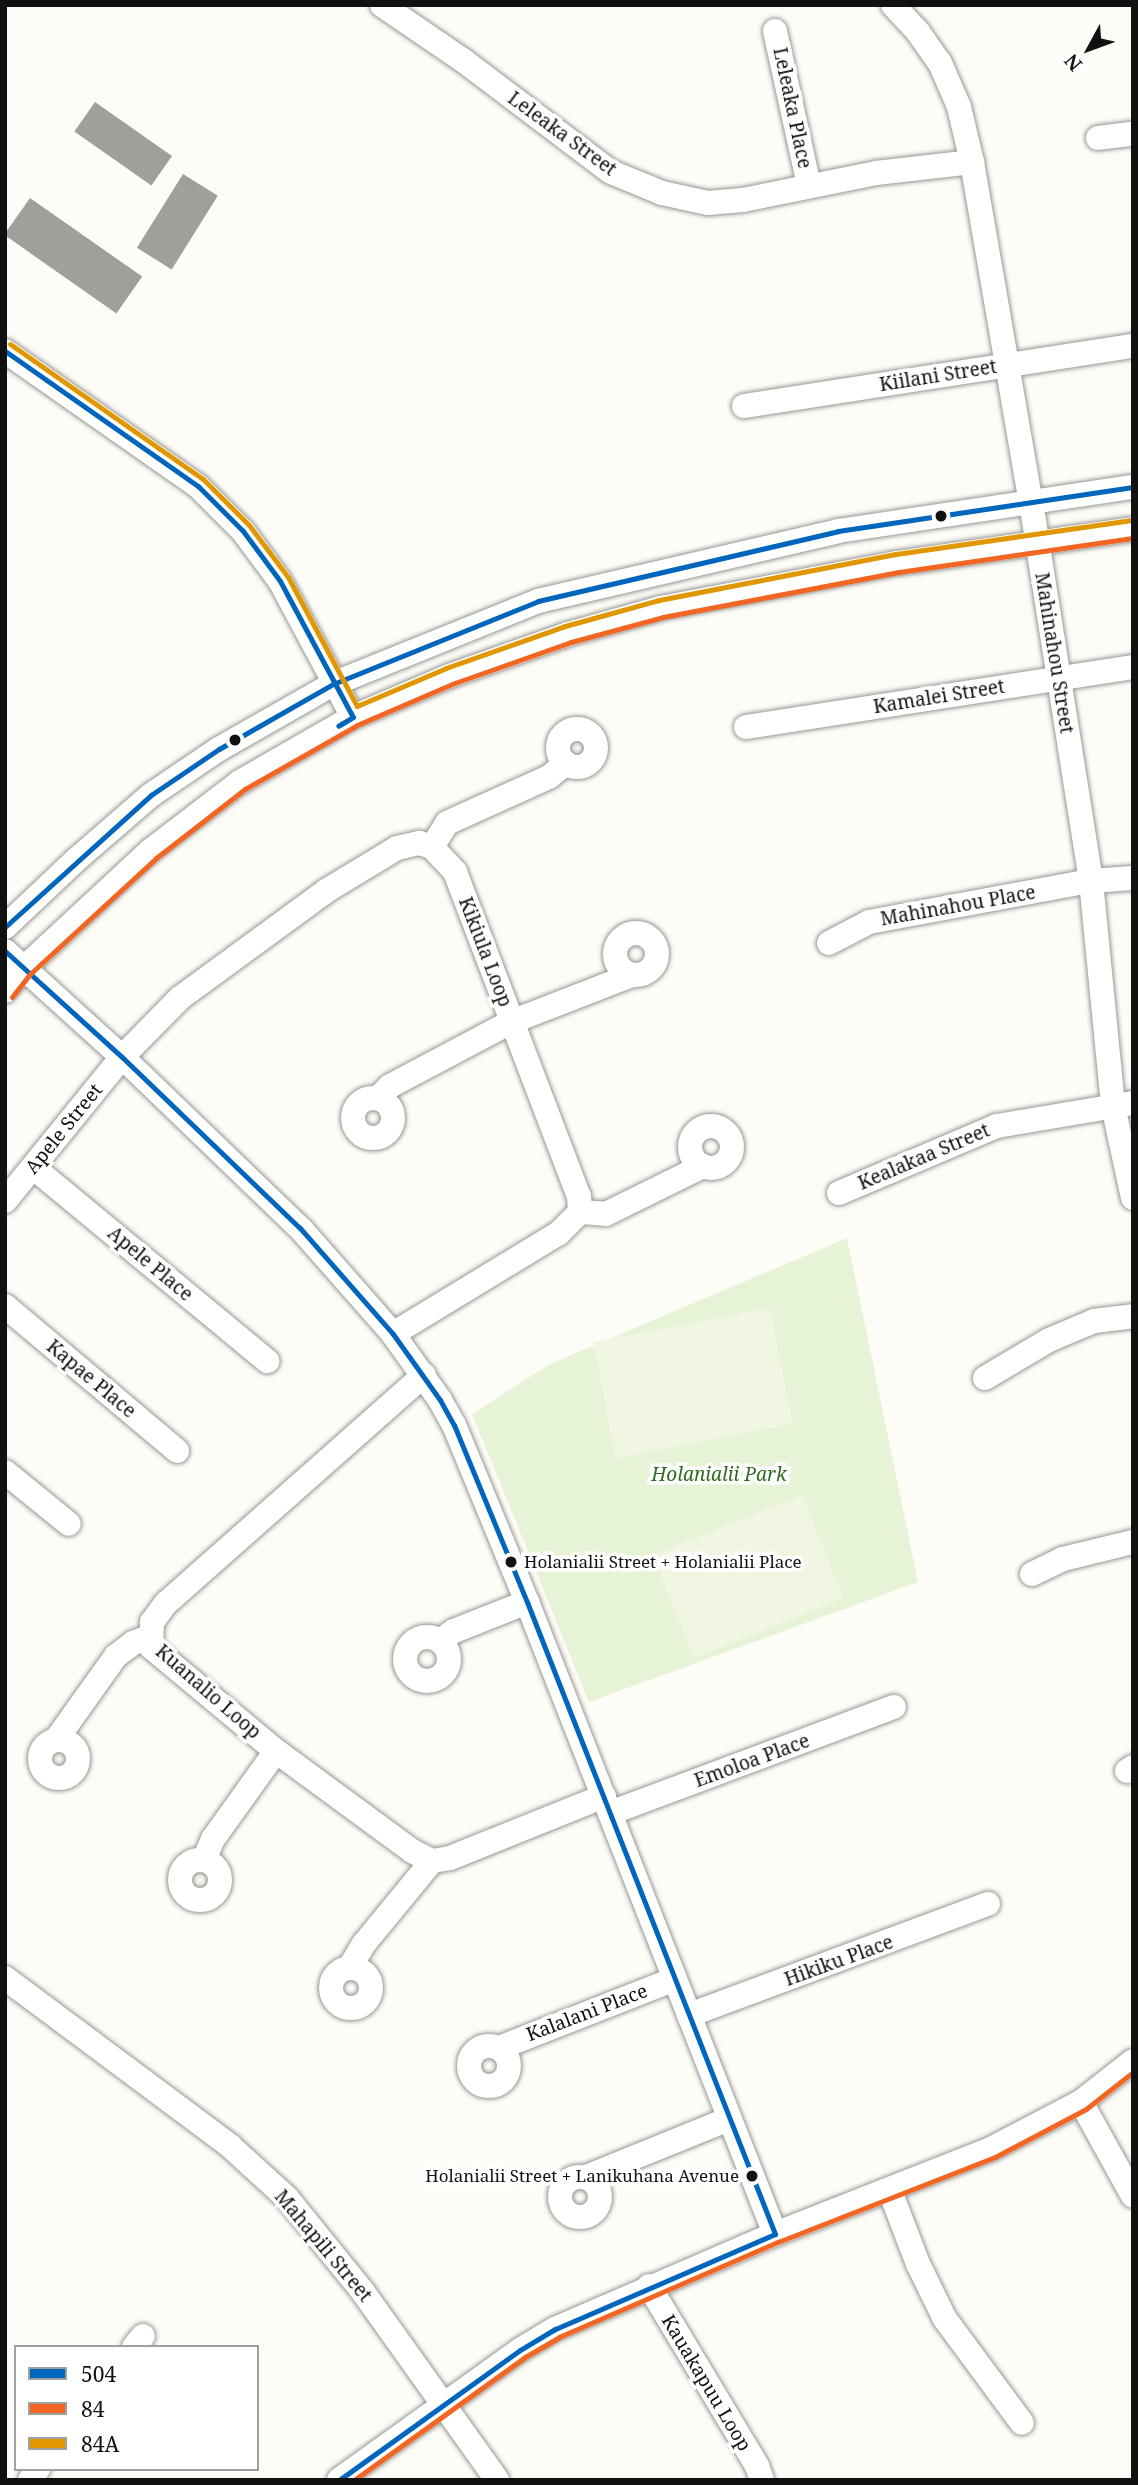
<!DOCTYPE html>
<style>
body{margin:0}
#map{position:relative;width:1138px;height:2485px;overflow:hidden;background:#fdfcf7;font-family:"Noto Serif",serif}
div>[style]{position:absolute}
.green>*{inset:0;background:#e7f3d7}
.pitch>*{inset:0;background:#f0f6e1;transform-origin:0 0}
.building>*{inset:0;background:#a19f9c;transform-origin:0 0}
.roads{filter:drop-shadow(0 0 2px #979795) drop-shadow(0 0 2px #979795)}
.minor>*{height:24px;margin:-12px;padding:0 12px;transform-origin:12px;border-radius:12px;background:#fffffe}
.minor>.ring{margin:-12px;padding:0;box-sizing:content-box;background:none;border:24px solid #fffffe;border-radius:50%}
.bus-1>*{height:5px;margin:-2.5px;padding:0 2.5px;transform-origin:2.5px;border-radius:2.5px;background:#0065bd}
.bus-2>*{height:5px;margin:-2.5px;padding:0 2.5px;transform-origin:2.5px;border-radius:2.5px;background:#f26522}
.bus-3>*{height:5px;margin:-2.5px;padding:0 2.5px;transform-origin:2.5px;border-radius:2.5px;background:#e09702}
.dots>*{width:19px;height:19px;translate:-50% -50%;box-sizing:border-box;border:4px solid #fff;border-radius:50%}
span{translate:-50% -50%;white-space:nowrap;text-align:center;line-height:1.15;-webkit-text-stroke:7px #fff;paint-order:stroke}
.bus-label{font-size:17px;color:#111}
.left{translate:0 -50%;text-align:left}
.right{translate:-100% -50%;text-align:right}
.street-label{font-size:19px;color:#111}
.park-label{font-size:19px;color:#2f6b1f;font-style:italic}
.frame{position:absolute;inset:0;border:7px solid #111;pointer-events:none}
.legend{position:absolute;left:14px;top:2345px;width:245px;height:126px;box-sizing:border-box;background:#fff;border:2px solid #a0a0a0;margin:0;padding:9px 12px;list-style:none;font-size:21px;color:#111}
.legend li{display:flex;align-items:center;gap:14px;height:35px}
.legend b{width:35px;border:2px solid #a0a0a0}
.north{position:absolute;left:1054px;top:14px;width:70px;height:70px;-webkit-text-stroke:5px #fff;paint-order:stroke;rotate:229deg;font-size:19px;font-weight:700;line-height:28px;text-align:center;color:#111}
.north::after{content:'';display:block;margin:auto;width:24px;height:32px;background:#111;clip-path:polygon(50% 0,100% 100%,50% 72%,0 100%)}
</style>
<div id="map">
<div class="green">
<i style="clip-path:polygon(847px 1238px,918px 1582px,589px 1702px,472px 1414px,550px 1364px)"></i>
</div>
<div class="pitch">
<i style="left:770px;top:1308px;width:118px;height:180px;rotate:79deg"></i>
<i style="left:802px;top:1495px;width:111px;height:161px;rotate:68deg"></i>
</div>
<div class="building">
<i style="left:95px;top:102px;width:94px;height:36px;rotate:35deg"></i>
<i style="left:183px;top:174px;width:41px;height:87px;rotate:32deg"></i>
<i style="left:30px;top:198px;width:137px;height:45px;rotate:35deg"></i>
</div>
<div class="roads">
<div class="minor">
<i style="left:382px;top:5px;width:99px;rotate:34.3deg"></i>
<i style="left:464px;top:61px;width:184px;rotate:37.1deg"></i>
<i style="left:611px;top:172px;width:55px;rotate:22.4deg"></i>
<i style="left:662px;top:193px;width:47px;rotate:12.3deg"></i>
<i style="left:708px;top:203px;width:35px;rotate:-5deg"></i>
<i style="left:743px;top:200px;width:136px;rotate:-11.5deg"></i>
<i style="left:876px;top:173px;width:97px;rotate:-6.5deg"></i>
<i style="left:893px;top:5px;width:37px;rotate:47deg"></i>
<i style="left:918px;top:32px;width:38px;rotate:55deg"></i>
<i style="left:940px;top:63px;width:48px;rotate:66.6deg"></i>
<i style="left:959px;top:107px;width:57px;rotate:76.7deg"></i>
<i style="left:972px;top:162px;width:345px;rotate:80.2deg"></i>
<i style="left:1031px;top:502px;width:384px;rotate:81deg"></i>
<i style="left:1091px;top:881px;width:226px;rotate:84.4deg"></i>
<i style="left:1113px;top:1106px;width:94px;rotate:77.7deg"></i>
<i style="left:775px;top:31px;width:158px;rotate:77.6deg"></i>
<i style="left:1098px;top:138px;width:35px;rotate:-7deg"></i>
<i style="left:5px;top:351px;width:236px;rotate:35deg"></i>
<i style="left:198px;top:486px;width:64px;rotate:45deg"></i>
<i style="left:243px;top:531px;width:62px;rotate:53.5deg"></i>
<i style="left:280px;top:581px;width:154px;rotate:61.8deg"></i>
<i style="left:744px;top:406px;width:394px;rotate:-8.8deg"></i>
<i style="left:746px;top:727px;width:392px;rotate:-8.8deg"></i>
<i class="ring" style="left:558px;top:729px;width:14px;height:14px"></i>
<i style="left:432px;top:847px;width:28px;rotate:-58deg"></i>
<i style="left:447px;top:823px;width:112px;rotate:-24.3deg"></i>
<i style="left:549px;top:777px;width:22px;rotate:-39deg"></i>
<i style="left:5px;top:927px;width:99px;rotate:-43.4deg"></i>
<i style="left:77px;top:859px;width:98px;rotate:-40.9deg"></i>
<i style="left:151px;top:795px;width:82px;rotate:-34.1deg"></i>
<i style="left:219px;top:749px;width:131px;rotate:-29.7deg"></i>
<i style="left:333px;top:684px;width:221px;rotate:-22deg"></i>
<i style="left:538px;top:601px;width:308px;rotate:-13.1deg"></i>
<i style="left:838px;top:531px;width:298px;rotate:-8.5deg"></i>
<i class="ring" style="left:615px;top:933px;width:18px;height:18px"></i>
<i style="left:829px;top:943px;width:45px;rotate:-27.7deg"></i>
<i style="left:869px;top:922px;width:226px;rotate:-10.5deg"></i>
<i style="left:1091px;top:881px;width:42px;rotate:-4.1deg"></i>
<i style="left:5px;top:951px;width:158px;rotate:42.2deg"></i>
<i style="left:122px;top:1057px;width:247px;rotate:43.9deg"></i>
<i style="left:300px;top:1228px;width:141px;rotate:48.7deg"></i>
<i style="left:393px;top:1334px;width:81px;rotate:54.5deg"></i>
<i style="left:440px;top:1400px;width:29px;rotate:61deg"></i>
<i style="left:454px;top:1425px;width:191px;rotate:67.6deg"></i>
<i style="left:527px;top:1602px;width:679px;rotate:68.57deg"></i>
<i style="left:5px;top:991px;width:30px;rotate:-50deg"></i>
<i style="left:24px;top:968px;width:172px;rotate:-42.9deg"></i>
<i style="left:150px;top:851px;width:113px;rotate:-37.5deg"></i>
<i style="left:240px;top:782px;width:130px;rotate:-29.9deg"></i>
<i style="left:353px;top:717px;width:104px;rotate:-23.1deg"></i>
<i style="left:449px;top:676px;width:126px;rotate:-19.4deg"></i>
<i style="left:568px;top:634px;width:97px;rotate:-15.6deg"></i>
<i style="left:661px;top:608px;width:241px;rotate:-10.8deg"></i>
<i style="left:898px;top:563px;width:237px;rotate:-8.2deg"></i>
<i class="ring" style="left:353px;top:1098px;width:16px;height:16px"></i>
<i style="left:378px;top:1098px;width:17px;rotate:-45deg"></i>
<i style="left:390px;top:1086px;width:137px;rotate:-27.9deg"></i>
<i style="left:511px;top:1022px;width:130px;rotate:-21.2deg"></i>
<i class="ring" style="left:690px;top:1126px;width:18px;height:18px"></i>
<i style="left:34px;top:1168px;width:303px;rotate:39.6deg"></i>
<i style="left:839px;top:1193px;width:172px;rotate:-23deg"></i>
<i style="left:997px;top:1126px;width:138px;rotate:-9.6deg"></i>
<i style="left:5px;top:1201px;width:186px;rotate:-50.9deg"></i>
<i style="left:122px;top:1057px;width:83px;rotate:-45.5deg"></i>
<i style="left:180px;top:998px;width:181px;rotate:-36.2deg"></i>
<i style="left:326px;top:891px;width:83px;rotate:-31.2deg"></i>
<i style="left:397px;top:848px;width:23px;rotate:-13deg"></i>
<i style="left:419px;top:843px;width:14px;rotate:17deg"></i>
<i style="left:432px;top:847px;width:34px;rotate:47deg"></i>
<i style="left:455px;top:872px;width:347px;rotate:69.1deg"></i>
<i style="left:579px;top:1196px;width:16px;rotate:86deg"></i>
<i style="left:580px;top:1212px;width:30px;rotate:135deg"></i>
<i style="left:559px;top:1233px;width:194px;rotate:148.7deg"></i>
<i style="left:580px;top:1212px;width:26px;rotate:4deg"></i>
<i style="left:606px;top:1214px;width:108px;rotate:-26.3deg"></i>
<i style="left:5px;top:1306px;width:225px;rotate:40.1deg"></i>
<i style="left:424px;top:1375px;width:344px;rotate:138.5deg"></i>
<i style="left:166px;top:1603px;width:24px;rotate:126deg"></i>
<i style="left:152px;top:1622px;width:25px;rotate:92deg"></i>
<i style="left:151px;top:1647px;width:163px;rotate:39.8deg"></i>
<i style="left:276px;top:1751px;width:169px;rotate:36.3deg"></i>
<i style="left:412px;top:1851px;width:22px;rotate:27deg"></i>
<i style="left:432px;top:1861px;width:18px;rotate:-9deg"></i>
<i style="left:450px;top:1858px;width:166px;rotate:-21.9deg"></i>
<i style="left:985px;top:1378px;width:74px;rotate:-30.7deg"></i>
<i style="left:1049px;top:1340px;width:49px;rotate:-22.9deg"></i>
<i style="left:1094px;top:1321px;width:39px;rotate:-7deg"></i>
<i style="left:5px;top:1472px;width:82px;rotate:39.1deg"></i>
<i style="left:1032px;top:1574px;width:34px;rotate:-26deg"></i>
<i style="left:1063px;top:1559px;width:72px;rotate:-13.7deg"></i>
<i class="ring" style="left:405px;top:1637px;width:20px;height:20px"></i>
<i style="left:440px;top:1641px;width:17px;rotate:-36deg"></i>
<i style="left:454px;top:1631px;width:79px;rotate:-21.7deg"></i>
<i style="left:56px;top:1740px;width:103px;rotate:-54.5deg"></i>
<i style="left:116px;top:1656px;width:21px;rotate:-37deg"></i>
<i style="left:133px;top:1643px;width:17px;rotate:-21deg"></i>
<i class="ring" style="left:40px;top:1740px;width:14px;height:14px"></i>
<i style="left:1127px;top:1771px;width:7px;rotate:-34deg"></i>
<i style="left:610px;top:1813px;width:303px;rotate:-20.5deg"></i>
<i class="ring" style="left:180px;top:1860px;width:16px;height:16px"></i>
<i style="left:204px;top:1860px;width:23px;rotate:-67deg"></i>
<i style="left:213px;top:1839px;width:108px;rotate:-54.4deg"></i>
<i style="left:350px;top:1967px;width:26px;rotate:-59deg"></i>
<i style="left:363px;top:1945px;width:109px;rotate:-50.6deg"></i>
<i class="ring" style="left:331px;top:1968px;width:16px;height:16px"></i>
<i style="left:5px;top:1978px;width:281px;rotate:36.7deg"></i>
<i style="left:230px;top:2146px;width:77px;rotate:42.4deg"></i>
<i style="left:287px;top:2198px;width:121px;rotate:51deg"></i>
<i style="left:363px;top:2292px;width:231px;rotate:54.5deg"></i>
<i style="left:689px;top:2015px;width:319px;rotate:-20.4deg"></i>
<i class="ring" style="left:469px;top:2046px;width:16px;height:16px"></i>
<i style="left:499px;top:2048px;width:189px;rotate:-21.4deg"></i>
<i style="left:1081px;top:2102px;width:107px;rotate:61deg"></i>
<i class="ring" style="left:560px;top:2177px;width:16px;height:16px"></i>
<i style="left:586px;top:2177px;width:154px;rotate:-22.1deg"></i>
<i style="left:890px;top:2191px;width:78px;rotate:69deg"></i>
<i style="left:918px;top:2264px;width:61px;rotate:63.9deg"></i>
<i style="left:945px;top:2319px;width:129px;rotate:53.5deg"></i>
<i style="left:649px;top:2286px;width:210px;rotate:59deg"></i>
<i style="left:757px;top:2466px;width:15px;rotate:70deg"></i>
<i style="left:134px;top:2347px;width:14px;rotate:-51deg"></i>
<i style="left:30px;top:2480px;width:14px;rotate:-54deg"></i>
<i style="left:339px;top:2480px;width:223px;rotate:-35.7deg"></i>
<i style="left:520px;top:2350px;width:41px;rotate:-31deg"></i>
<i style="left:555px;top:2329px;width:240px;rotate:-23.4deg"></i>
<i style="left:775px;top:2234px;width:232px;rotate:-21.5deg"></i>
<i style="left:991px;top:2149px;width:102px;rotate:-27.6deg"></i>
<i style="left:1081px;top:2102px;width:66px;rotate:-38.3deg"></i>
</div>
</div>
<div class="bus-1">
<i style="left:5px;top:351px;width:236px;rotate:35deg"></i>
<i style="left:198px;top:486px;width:64px;rotate:45deg"></i>
<i style="left:243px;top:531px;width:62px;rotate:53.5deg"></i>
<i style="left:280px;top:581px;width:154px;rotate:61.8deg"></i>
<i style="left:353px;top:717px;width:17px;rotate:149deg"></i>
<i style="left:5px;top:927px;width:197px;rotate:-42.1deg"></i>
<i style="left:151px;top:795px;width:82px;rotate:-34.1deg"></i>
<i style="left:219px;top:749px;width:131px;rotate:-29.7deg"></i>
<i style="left:333px;top:684px;width:221px;rotate:-22deg"></i>
<i style="left:538px;top:601px;width:308px;rotate:-13.1deg"></i>
<i style="left:838px;top:531px;width:298px;rotate:-8.5deg"></i>
<i style="left:5px;top:951px;width:158px;rotate:42.2deg"></i>
<i style="left:122px;top:1057px;width:247px;rotate:43.9deg"></i>
<i style="left:300px;top:1228px;width:141px;rotate:48.7deg"></i>
<i style="left:393px;top:1334px;width:81px;rotate:54.5deg"></i>
<i style="left:440px;top:1400px;width:29px;rotate:61deg"></i>
<i style="left:454px;top:1425px;width:191px;rotate:67.6deg"></i>
<i style="left:527px;top:1602px;width:679px;rotate:68.57deg"></i>
<i style="left:775px;top:2234px;width:240px;rotate:156.6deg"></i>
<i style="left:555px;top:2329px;width:41px;rotate:149deg"></i>
<i style="left:520px;top:2350px;width:223px;rotate:144.3deg"></i>
</div>
<div class="bus-2">
<i style="left:12px;top:997px;width:29px;rotate:-52deg"></i>
<i style="left:30px;top:974px;width:171px;rotate:-42.6deg"></i>
<i style="left:156px;top:858px;width:113px;rotate:-37.8deg"></i>
<i style="left:245px;top:789px;width:129px;rotate:-29.7deg"></i>
<i style="left:357px;top:725px;width:103px;rotate:-23.3deg"></i>
<i style="left:452px;top:684px;width:126px;rotate:-19.4deg"></i>
<i style="left:571px;top:642px;width:95px;rotate:-15.2deg"></i>
<i style="left:663px;top:617px;width:240px;rotate:-10.8deg"></i>
<i style="left:899px;top:572px;width:236px;rotate:-8.3deg"></i>
<i style="left:354px;top:2480px;width:211px;rotate:-35.7deg"></i>
<i style="left:525px;top:2357px;width:39px;rotate:-30deg"></i>
<i style="left:559px;top:2337px;width:239px;rotate:-23.5deg"></i>
<i style="left:778px;top:2242px;width:233px;rotate:-21.4deg"></i>
<i style="left:995px;top:2157px;width:103px;rotate:-27.8deg"></i>
<i style="left:1086px;top:2109px;width:60px;rotate:-38.2deg"></i>
</div>
<div class="bus-3">
<i style="left:10px;top:344px;width:236px;rotate:35deg"></i>
<i style="left:203px;top:479px;width:65px;rotate:45deg"></i>
<i style="left:249px;top:525px;width:65px;rotate:53.1deg"></i>
<i style="left:288px;top:577px;width:146px;rotate:61.9deg"></i>
<i style="left:357px;top:706px;width:97px;rotate:-23.1deg"></i>
<i style="left:446px;top:668px;width:126px;rotate:-19.4deg"></i>
<i style="left:565px;top:626px;width:98px;rotate:-15.5deg"></i>
<i style="left:659px;top:600px;width:241px;rotate:-11deg"></i>
<i style="left:896px;top:554px;width:238px;rotate:-8.2deg"></i>
</div>
<div class="dots">
<i style="left:941px;top:516px;background:#111"></i>
<i style="left:235px;top:740px;background:#111"></i>
<i style="left:511px;top:1562px;background:#111"></i>
<i style="left:752px;top:2176px;background:#111"></i>
</div>
<div class="bus-label">
<span class="left" style="left:524px;top:1562px">Holanialii Street + Holanialii Place</span>
<span class="right" style="left:739px;top:2176px">Holanialii Street + Lanikuhana Avenue</span>
</div>
<div class="street-label">
<span style="left:792px;top:108px;rotate:78deg">Leleaka Place</span>
<span style="left:562px;top:134px;rotate:36deg">Leleaka Street</span>
<span style="left:938px;top:376px;rotate:-9deg">Kiilani Street</span>
<span style="left:1054px;top:653px;rotate:81deg">Mahinahou Street</span>
<span style="left:939px;top:697px;rotate:-9deg">Kamalei Street</span>
<span style="left:958px;top:906px;rotate:-10deg">Mahinahou Place</span>
<span style="left:485px;top:952px;rotate:69deg">Kikiula Loop</span>
<span style="left:64px;top:1129px;rotate:-51deg">Apele Street</span>
<span style="left:924px;top:1157px;rotate:-23deg">Kealakaa Street</span>
<span style="left:150px;top:1264px;rotate:40deg">Apele Place</span>
<span style="left:91px;top:1379px;rotate:40deg">Kapae Place</span>
<span style="left:208px;top:1692px;rotate:41deg">Kuanalio Loop</span>
<span style="left:752px;top:1761px;rotate:-20deg">Emoloa Place</span>
<span style="left:839px;top:1961px;rotate:-20deg">Hikiku Place</span>
<span style="left:587px;top:2013px;rotate:-21deg">Kalalani Place</span>
<span style="left:323px;top:2246px;rotate:50deg">Mahapili Street</span>
<span style="left:706px;top:2383px;rotate:59deg">Kauakapuu Loop</span>
</div>
<div class="park-label">
<span style="left:719px;top:1475px">Holanialii Park</span>
</div>
<div class="frame"></div>
<ul class="legend">
<li><b style="height:9px;background:#0065bd"></b>504</li>
<li><b style="height:9px;background:#f26522"></b>84</li>
<li><b style="height:9px;background:#e09702"></b>84A</li>
</ul>
<div class="north">N</div>
</div>
